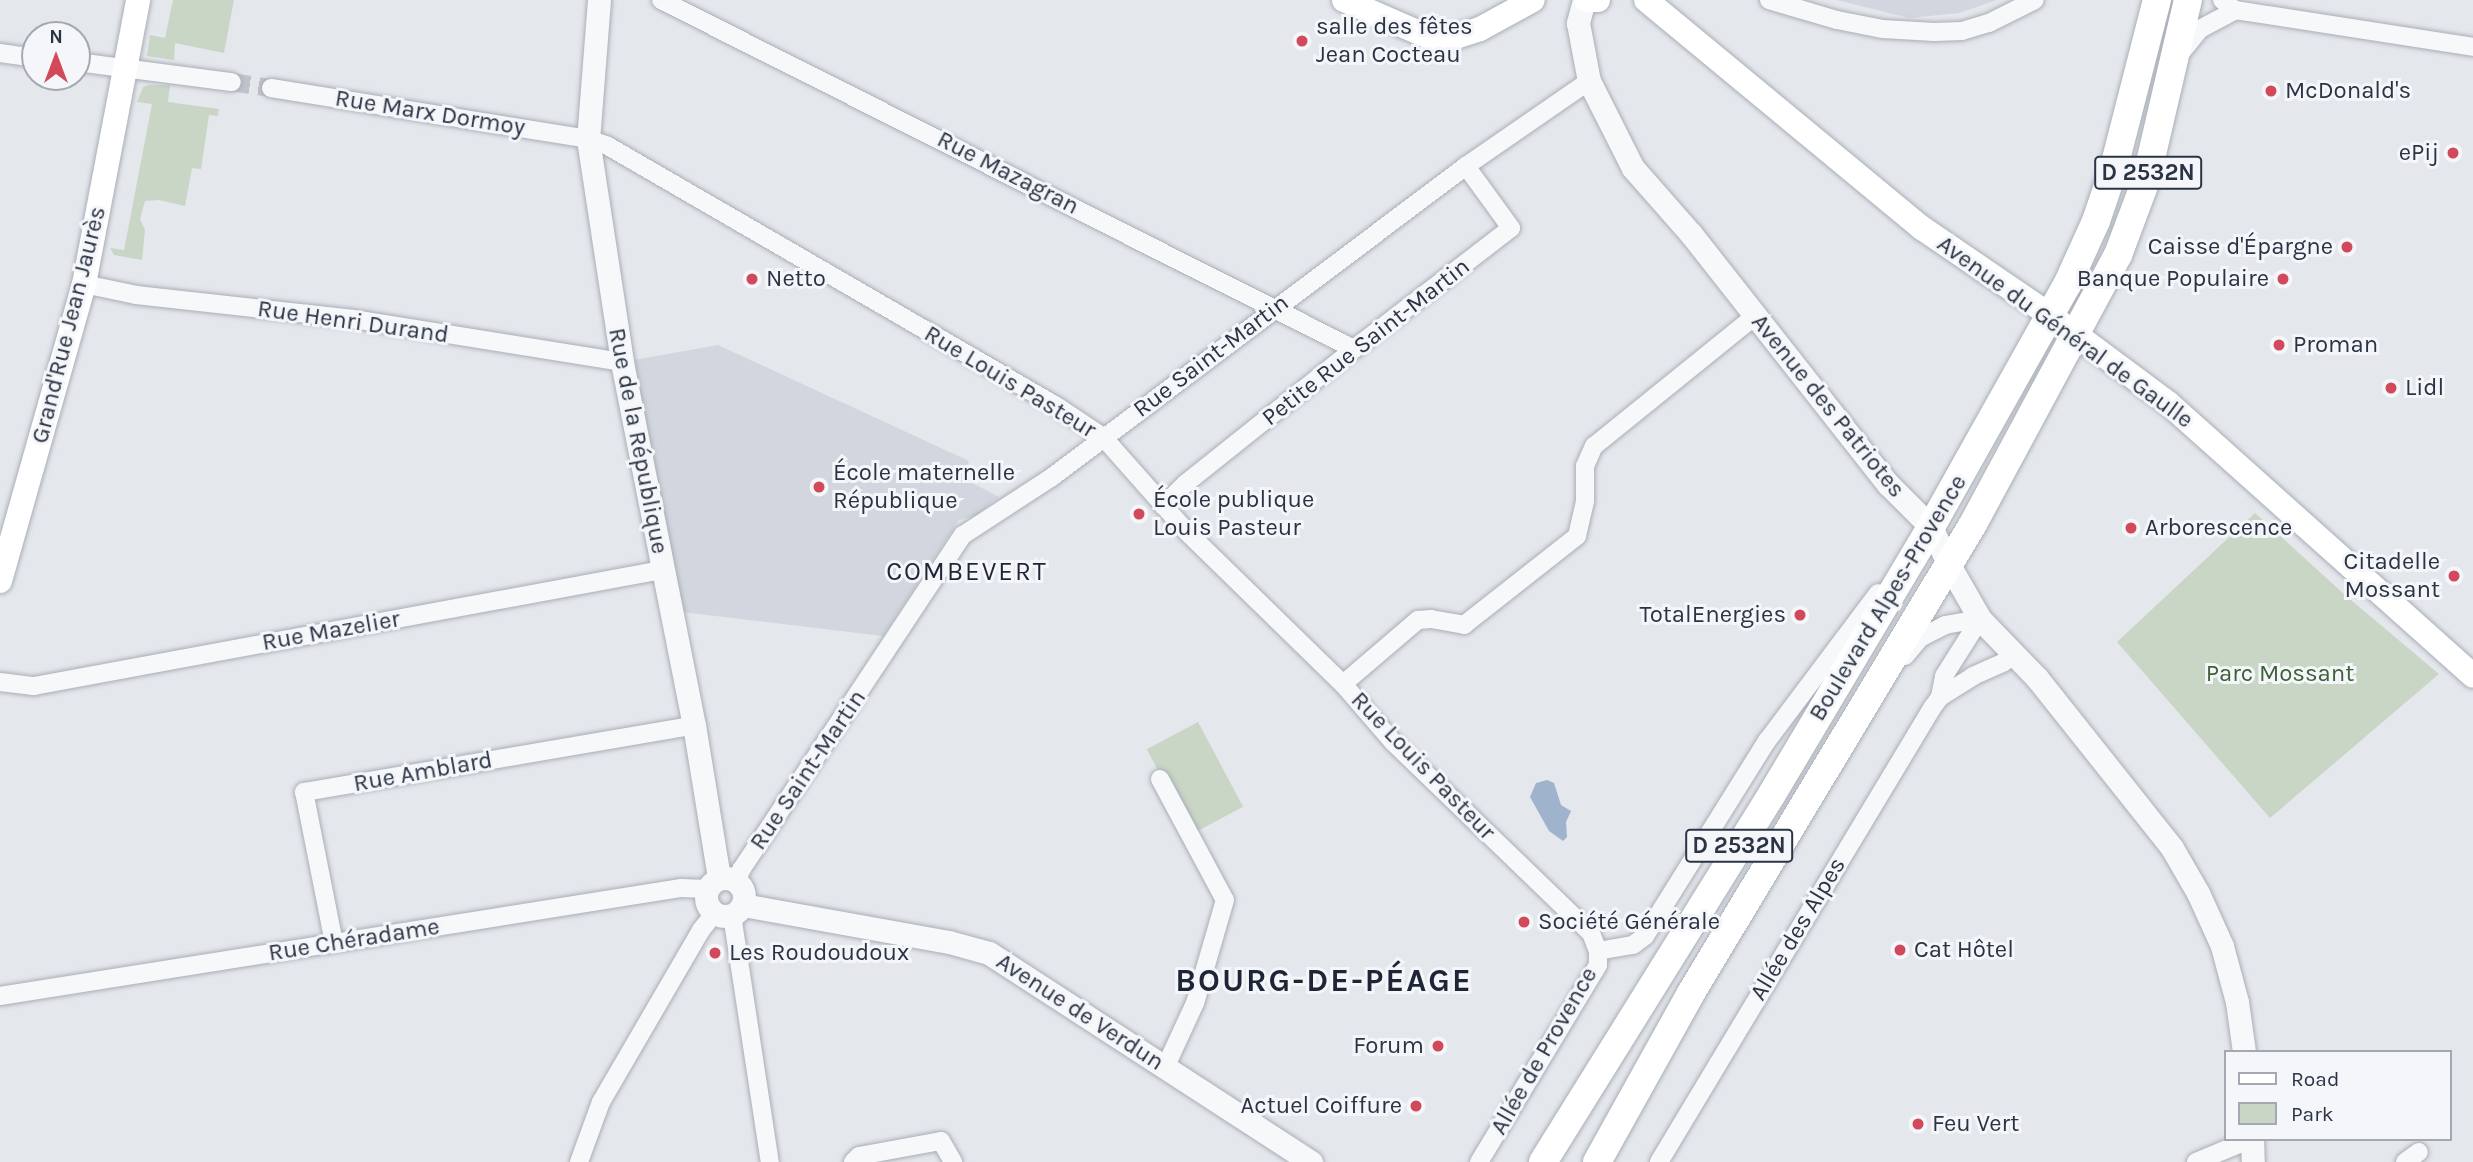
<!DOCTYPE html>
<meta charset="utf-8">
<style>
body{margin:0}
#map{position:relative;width:2473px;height:1162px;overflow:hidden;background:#e4e7ec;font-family:Karla,sans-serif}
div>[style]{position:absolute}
.built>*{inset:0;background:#d2d6de}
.green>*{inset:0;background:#c9d6c5;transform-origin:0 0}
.water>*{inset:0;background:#9fb4cc}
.minor-tunnel>*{height:18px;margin-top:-9px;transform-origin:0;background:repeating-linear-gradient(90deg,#bfc3cb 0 18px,transparent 0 27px)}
.roads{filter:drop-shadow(0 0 2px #a9aeb7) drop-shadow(0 0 2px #a9aeb7)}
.minor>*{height:18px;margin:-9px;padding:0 9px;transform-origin:9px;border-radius:9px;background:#f7f8fa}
.tertiary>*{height:23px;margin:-11.5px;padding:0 11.5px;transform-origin:11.5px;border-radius:11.5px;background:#f7f8fa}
.tertiary>.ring{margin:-11.5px;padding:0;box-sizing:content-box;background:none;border:23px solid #f7f8fa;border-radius:50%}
.secondary>*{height:24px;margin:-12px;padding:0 12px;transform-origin:12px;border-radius:12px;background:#fff}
.primary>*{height:28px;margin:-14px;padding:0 14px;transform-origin:14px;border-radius:14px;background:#fff}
.dots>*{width:19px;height:19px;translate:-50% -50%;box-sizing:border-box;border:4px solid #f4f6f9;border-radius:50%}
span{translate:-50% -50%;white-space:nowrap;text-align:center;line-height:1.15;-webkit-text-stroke:6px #f4f6f9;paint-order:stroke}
.shield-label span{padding:2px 5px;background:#f4f6f9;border:2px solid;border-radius:5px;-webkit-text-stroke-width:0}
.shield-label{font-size:23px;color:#2b3445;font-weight:700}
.poi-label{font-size:24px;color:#2b3445}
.left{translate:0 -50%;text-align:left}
.right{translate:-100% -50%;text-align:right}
.street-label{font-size:24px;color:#2b3445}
.park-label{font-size:24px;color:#3f6138}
.neighbourhood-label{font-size:26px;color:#1d2536;letter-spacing:2px}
.district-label{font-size:32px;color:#1d2536;font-weight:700;letter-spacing:2px}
.legend{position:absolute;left:2224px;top:1050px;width:228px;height:91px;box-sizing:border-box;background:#f4f6f9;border:2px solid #a4a8b1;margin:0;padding:9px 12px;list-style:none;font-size:21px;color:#2b3445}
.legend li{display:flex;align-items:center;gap:14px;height:35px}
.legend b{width:35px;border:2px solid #a4a8b1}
.north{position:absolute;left:21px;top:21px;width:70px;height:70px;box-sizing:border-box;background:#f4f6f9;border:2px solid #a4a8b1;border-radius:50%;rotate:0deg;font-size:19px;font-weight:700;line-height:28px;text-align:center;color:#2b3445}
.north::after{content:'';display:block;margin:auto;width:24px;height:32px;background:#d1495b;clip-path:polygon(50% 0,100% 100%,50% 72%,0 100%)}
</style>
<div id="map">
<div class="built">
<i style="clip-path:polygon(1837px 0,1997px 0,1959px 13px,1909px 18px)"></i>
<i style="clip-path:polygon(718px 345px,969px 461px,963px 478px,999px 497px,975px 516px,959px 520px,883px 636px,682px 612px,634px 360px)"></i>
</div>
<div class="green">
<i style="clip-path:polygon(173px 0,234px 0,224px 53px,175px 43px,174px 60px,147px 56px,150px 35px,165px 38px)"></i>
<i style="clip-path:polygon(149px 85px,170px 85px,168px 102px,219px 109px,218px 116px,209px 115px,201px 169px,192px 168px,185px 206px,159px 200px,145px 201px,140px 219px,145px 230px,142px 260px,114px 255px,110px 248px,124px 250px,152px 104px,137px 102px,143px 87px)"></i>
<i style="clip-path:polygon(2255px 513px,2345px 595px,2439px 674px,2270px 818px,2117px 642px)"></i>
<i style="left:1198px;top:722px;width:96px;height:58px;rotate:62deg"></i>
</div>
<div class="water">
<i style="clip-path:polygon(1547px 780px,1554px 783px,1561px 805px,1571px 811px,1566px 822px,1567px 837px,1563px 841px,1549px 831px,1530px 797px,1536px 783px)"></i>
</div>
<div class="minor-tunnel">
<i style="left:232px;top:82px;width:39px;rotate:9deg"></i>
</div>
<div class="roads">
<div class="minor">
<i style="left:661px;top:0;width:776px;rotate:26.73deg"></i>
<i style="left:1769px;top:0;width:71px;rotate:16.4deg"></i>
<i style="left:1837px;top:20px;width:47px;rotate:11.1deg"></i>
<i style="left:1883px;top:29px;width:51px;rotate:3.4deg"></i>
<i style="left:1934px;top:32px;width:28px;rotate:-2deg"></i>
<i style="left:1962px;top:31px;width:28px;rotate:-17deg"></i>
<i style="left:1989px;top:23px;width:51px;rotate:-26.6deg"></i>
<i style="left:2222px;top:0;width:16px;rotate:38deg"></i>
<i style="left:2235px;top:10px;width:241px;rotate:8.8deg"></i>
<i style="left:0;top:53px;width:35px;rotate:8deg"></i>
<i style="left:2179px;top:55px;width:33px;rotate:-51deg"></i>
<i style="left:2200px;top:29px;width:40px;rotate:-28deg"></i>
<i style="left:77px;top:62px;width:156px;rotate:7.4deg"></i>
<i style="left:271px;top:88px;width:321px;rotate:9.1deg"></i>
<i style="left:588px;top:139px;width:21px;rotate:19deg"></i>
<i style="left:608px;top:146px;width:520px;rotate:30.11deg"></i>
<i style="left:1058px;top:407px;width:54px;rotate:33.7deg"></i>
<i style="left:1103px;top:437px;width:127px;rotate:48.5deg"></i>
<i style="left:1187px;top:532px;width:218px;rotate:44.3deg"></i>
<i style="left:1343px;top:684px;width:77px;rotate:49.2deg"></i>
<i style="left:1393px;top:742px;width:275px;rotate:44deg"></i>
<i style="left:1591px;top:933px;width:19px;rotate:69deg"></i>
<i style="left:1598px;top:951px;width:14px;rotate:90deg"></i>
<i style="left:1598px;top:965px;width:230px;rotate:121.1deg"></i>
<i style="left:84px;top:284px;width:53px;rotate:11.9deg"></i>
<i style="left:136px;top:295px;width:219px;rotate:6.3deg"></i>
<i style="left:354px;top:319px;width:271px;rotate:9.1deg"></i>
<i style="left:1163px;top:506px;width:31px;rotate:-45deg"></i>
<i style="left:1185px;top:484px;width:216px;rotate:-38.6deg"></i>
<i style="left:1354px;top:349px;width:198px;rotate:-37.6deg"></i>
<i style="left:1511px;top:228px;width:77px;rotate:-126deg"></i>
<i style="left:1905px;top:656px;width:23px;rotate:-50deg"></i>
<i style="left:1920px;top:638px;width:28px;rotate:-27deg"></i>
<i style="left:1945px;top:625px;width:36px;rotate:-10deg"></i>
<i style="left:0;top:682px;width:34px;rotate:7deg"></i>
<i style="left:34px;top:686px;width:639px;rotate:-10.47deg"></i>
<i style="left:1343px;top:684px;width:99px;rotate:-40.5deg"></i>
<i style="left:1418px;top:620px;width:13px;rotate:-4deg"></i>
<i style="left:1431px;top:619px;width:34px;rotate:10deg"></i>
<i style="left:1464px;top:625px;width:144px;rotate:-38.2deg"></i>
<i style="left:1577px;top:536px;width:36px;rotate:-77deg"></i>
<i style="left:1585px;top:501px;width:35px;rotate:-90deg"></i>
<i style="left:1585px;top:466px;width:22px;rotate:-66deg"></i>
<i style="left:1594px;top:446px;width:207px;rotate:-38.9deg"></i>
<i style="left:1940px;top:697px;width:21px;rotate:-79deg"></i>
<i style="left:1944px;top:676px;width:67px;rotate:-57.7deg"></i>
<i style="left:1160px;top:779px;width:137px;rotate:61.8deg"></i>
<i style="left:1225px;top:900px;width:107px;rotate:106.2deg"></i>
<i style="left:1195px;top:1003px;width:72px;rotate:114.8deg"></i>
<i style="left:737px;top:881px;width:12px;rotate:-70deg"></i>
<i style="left:741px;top:870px;width:402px;rotate:-56.5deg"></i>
<i style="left:963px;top:535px;width:106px;rotate:-33.1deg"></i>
<i style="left:1052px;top:477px;width:518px;rotate:-36.91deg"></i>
<i style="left:1466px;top:166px;width:150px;rotate:-34.6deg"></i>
<i style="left:732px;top:915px;width:250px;rotate:81.3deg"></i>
<i style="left:334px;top:943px;width:154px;rotate:-101.2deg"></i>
<i style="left:304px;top:792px;width:396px;rotate:-9.7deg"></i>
<i style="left:1598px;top:951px;width:36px;rotate:-10deg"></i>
<i style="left:1633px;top:945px;width:15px;rotate:-37deg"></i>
<i style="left:1645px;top:936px;width:230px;rotate:-58deg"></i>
<i style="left:1767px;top:741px;width:185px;rotate:-53.1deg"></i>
<i style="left:0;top:996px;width:690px;rotate:-9.01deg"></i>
<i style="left:681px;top:888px;width:27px;rotate:2deg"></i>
<i style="left:579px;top:1162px;width:64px;rotate:-69.9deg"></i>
<i style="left:601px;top:1102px;width:199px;rotate:-59.8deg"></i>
<i style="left:701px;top:930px;width:22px;rotate:-51deg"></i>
<i style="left:853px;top:1162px;width:8px;rotate:-45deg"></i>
<i style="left:859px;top:1156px;width:83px;rotate:-10.4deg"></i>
<i style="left:941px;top:1141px;width:24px;rotate:60deg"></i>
<i style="left:1659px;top:1162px;width:530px;rotate:-58.98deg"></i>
<i style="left:1932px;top:708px;width:14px;rotate:-54deg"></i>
<i style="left:1940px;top:697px;width:39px;rotate:-32deg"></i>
<i style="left:1973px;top:676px;width:34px;rotate:-24deg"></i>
<i style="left:2004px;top:662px;width:14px;rotate:-45deg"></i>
<i style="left:2196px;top:1162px;width:60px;rotate:-22.7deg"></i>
<i style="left:2405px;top:1162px;width:17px;rotate:-36deg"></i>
</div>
<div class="tertiary">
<i style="left:599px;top:0;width:139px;rotate:94.5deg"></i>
<i style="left:588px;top:139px;width:226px;rotate:81.3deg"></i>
<i style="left:622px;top:362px;width:370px;rotate:78.8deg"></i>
<i style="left:694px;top:725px;width:155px;rotate:80.7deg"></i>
<i style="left:1584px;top:0;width:24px;rotate:105deg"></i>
<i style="left:1578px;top:23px;width:59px;rotate:79.3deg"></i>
<i style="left:1589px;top:81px;width:97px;rotate:63.2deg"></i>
<i style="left:1633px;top:168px;width:88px;rotate:48.7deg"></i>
<i style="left:1691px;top:234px;width:318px;rotate:51.8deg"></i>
<i style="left:1888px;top:484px;width:61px;rotate:45deg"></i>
<i style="left:1931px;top:527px;width:42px;rotate:64.7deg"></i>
<i style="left:1949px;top:565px;width:62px;rotate:60.1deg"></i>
<i style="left:1980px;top:619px;width:82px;rotate:46deg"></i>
<i style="left:2037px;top:678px;width:217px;rotate:51.5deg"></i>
<i style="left:2172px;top:848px;width:52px;rotate:60deg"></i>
<i style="left:2198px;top:893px;width:58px;rotate:65.6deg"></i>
<i style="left:2222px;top:946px;width:58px;rotate:75deg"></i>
<i style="left:2237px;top:1002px;width:50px;rotate:82deg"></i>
<i class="ring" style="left:706px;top:878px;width:15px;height:15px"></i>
<i style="left:743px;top:905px;width:209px;rotate:10.2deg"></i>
<i style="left:949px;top:942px;width:41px;rotate:15.4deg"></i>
<i style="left:989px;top:953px;width:384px;rotate:33deg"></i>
<i style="left:2252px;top:1139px;width:23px;rotate:88deg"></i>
</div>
<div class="secondary">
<i style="left:1344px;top:0;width:105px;rotate:23.6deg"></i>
<i style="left:1440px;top:42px;width:42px;rotate:-18deg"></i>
<i style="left:1480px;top:29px;width:60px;rotate:-28.7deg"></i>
<i style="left:1586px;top:0;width:12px"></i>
<i style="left:1646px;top:0;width:358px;rotate:39.6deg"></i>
<i style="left:1922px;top:228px;width:156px;rotate:34.3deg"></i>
<i style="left:2051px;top:316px;width:146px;rotate:36.6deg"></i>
<i style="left:2168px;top:403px;width:409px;rotate:41.8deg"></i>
<i style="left:0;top:581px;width:309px;rotate:-74.2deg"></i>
<i style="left:84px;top:284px;width:289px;rotate:-79.2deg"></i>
</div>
<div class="primary">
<i style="left:1543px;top:1162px;width:433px;rotate:-58.1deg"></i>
<i style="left:1772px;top:794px;width:311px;rotate:-59.2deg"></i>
<i style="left:1931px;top:527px;width:278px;rotate:-60.7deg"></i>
<i style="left:2067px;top:285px;width:70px;rotate:-65.6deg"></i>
<i style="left:2096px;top:221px;width:53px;rotate:-71.2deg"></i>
<i style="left:2113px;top:171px;width:177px;rotate:-75.6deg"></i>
<i style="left:1597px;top:1162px;width:193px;rotate:-60.9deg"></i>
<i style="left:1691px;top:993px;width:547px;rotate:-58.98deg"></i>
<i style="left:1973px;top:524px;width:306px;rotate:-61.7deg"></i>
<i style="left:2118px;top:255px;width:80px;rotate:-69.5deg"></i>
<i style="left:2146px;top:180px;width:185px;rotate:-76.9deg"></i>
</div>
</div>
<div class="dots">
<i style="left:1302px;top:41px;background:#d1495b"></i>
<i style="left:2271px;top:91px;background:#d1495b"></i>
<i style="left:2453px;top:153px;background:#d1495b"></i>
<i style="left:2347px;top:247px;background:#d1495b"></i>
<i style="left:752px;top:279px;background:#d1495b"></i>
<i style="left:2283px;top:279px;background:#d1495b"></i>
<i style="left:2279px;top:345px;background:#d1495b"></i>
<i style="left:2391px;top:388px;background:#d1495b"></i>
<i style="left:819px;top:487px;background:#d1495b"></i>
<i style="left:1139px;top:514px;background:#d1495b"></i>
<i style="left:2131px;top:528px;background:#d1495b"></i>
<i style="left:2454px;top:576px;background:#d1495b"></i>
<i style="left:1800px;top:615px;background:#d1495b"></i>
<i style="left:1524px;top:922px;background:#d1495b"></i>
<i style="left:1900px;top:950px;background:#d1495b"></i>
<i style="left:715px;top:953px;background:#d1495b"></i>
<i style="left:1438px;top:1046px;background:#d1495b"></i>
<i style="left:1416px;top:1106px;background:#d1495b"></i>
<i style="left:1918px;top:1124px;background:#d1495b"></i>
</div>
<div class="shield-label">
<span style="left:2148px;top:173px">D 2532N</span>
<span style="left:1739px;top:846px">D 2532N</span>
</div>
<div class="poi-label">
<span class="left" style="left:1316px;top:41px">salle des fêtes<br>Jean Cocteau</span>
<span class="left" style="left:2285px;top:91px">McDonald's</span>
<span class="right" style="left:2439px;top:153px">ePij</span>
<span class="right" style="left:2333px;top:247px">Caisse d'Épargne</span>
<span class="left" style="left:766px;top:279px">Netto</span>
<span class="right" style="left:2269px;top:279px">Banque Populaire</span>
<span class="left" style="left:2293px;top:345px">Proman</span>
<span class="left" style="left:2405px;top:388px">Lidl</span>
<span class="left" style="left:833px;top:487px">École maternelle<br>République</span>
<span class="left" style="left:1153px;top:514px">École publique<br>Louis Pasteur</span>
<span class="left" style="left:2145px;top:528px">Arborescence</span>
<span class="right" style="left:2440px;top:576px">Citadelle<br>Mossant</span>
<span class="right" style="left:1786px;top:615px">TotalEnergies</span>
<span class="left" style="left:1538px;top:922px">Société Générale</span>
<span class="left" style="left:1914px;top:950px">Cat Hôtel</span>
<span class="left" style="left:729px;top:953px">Les Roudoudoux</span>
<span class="right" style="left:1424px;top:1046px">Forum</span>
<span class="right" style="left:1402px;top:1106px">Actuel Coiffure</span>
<span class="left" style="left:1932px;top:1124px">Feu Vert</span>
</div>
<div class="street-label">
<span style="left:430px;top:113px;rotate:9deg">Rue Marx Dormoy</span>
<span style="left:1008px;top:173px;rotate:27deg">Rue Mazagran</span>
<span style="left:353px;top:322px;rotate:8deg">Rue Henri Durand</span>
<span style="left:69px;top:325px;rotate:-76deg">Grand'Rue Jean Jaurès</span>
<span style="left:2065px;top:332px;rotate:36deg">Avenue du Général de Gaulle</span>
<span style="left:1366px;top:342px;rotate:-38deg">Petite Rue Saint-Martin</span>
<span style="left:1211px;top:356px;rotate:-37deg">Rue Saint-Martin</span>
<span style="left:1010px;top:382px;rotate:31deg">Rue Louis Pasteur</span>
<span style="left:1828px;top:406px;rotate:51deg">Avenue des Patriotes</span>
<span style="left:638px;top:441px;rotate:79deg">Rue de la République</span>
<span style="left:1888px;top:598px;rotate:-59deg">Boulevard Alpes-Provence</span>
<span style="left:331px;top:631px;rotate:-10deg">Rue Mazelier</span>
<span style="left:1423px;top:766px;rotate:46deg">Rue Louis Pasteur</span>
<span style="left:808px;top:770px;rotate:-56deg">Rue Saint-Martin</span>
<span style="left:423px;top:772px;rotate:-10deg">Rue Amblard</span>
<span style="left:1798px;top:929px;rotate:-59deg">Allée des Alpes</span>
<span style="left:354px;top:940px;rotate:-9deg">Rue Chéradame</span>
<span style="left:1080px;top:1012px;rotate:33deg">Avenue de Verdun</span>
<span style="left:1544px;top:1051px;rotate:-60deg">Allée de Provence</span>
</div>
<div class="park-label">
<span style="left:2280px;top:674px">Parc Mossant</span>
</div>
<div class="neighbourhood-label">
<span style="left:967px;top:572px">COMBEVERT</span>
</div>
<div class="district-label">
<span style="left:1324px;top:981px">BOURG-DE-PÉAGE</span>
</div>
<ul class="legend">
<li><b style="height:9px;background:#fff"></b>Road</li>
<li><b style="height:19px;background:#c9d6c5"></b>Park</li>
</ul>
<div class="north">N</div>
</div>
